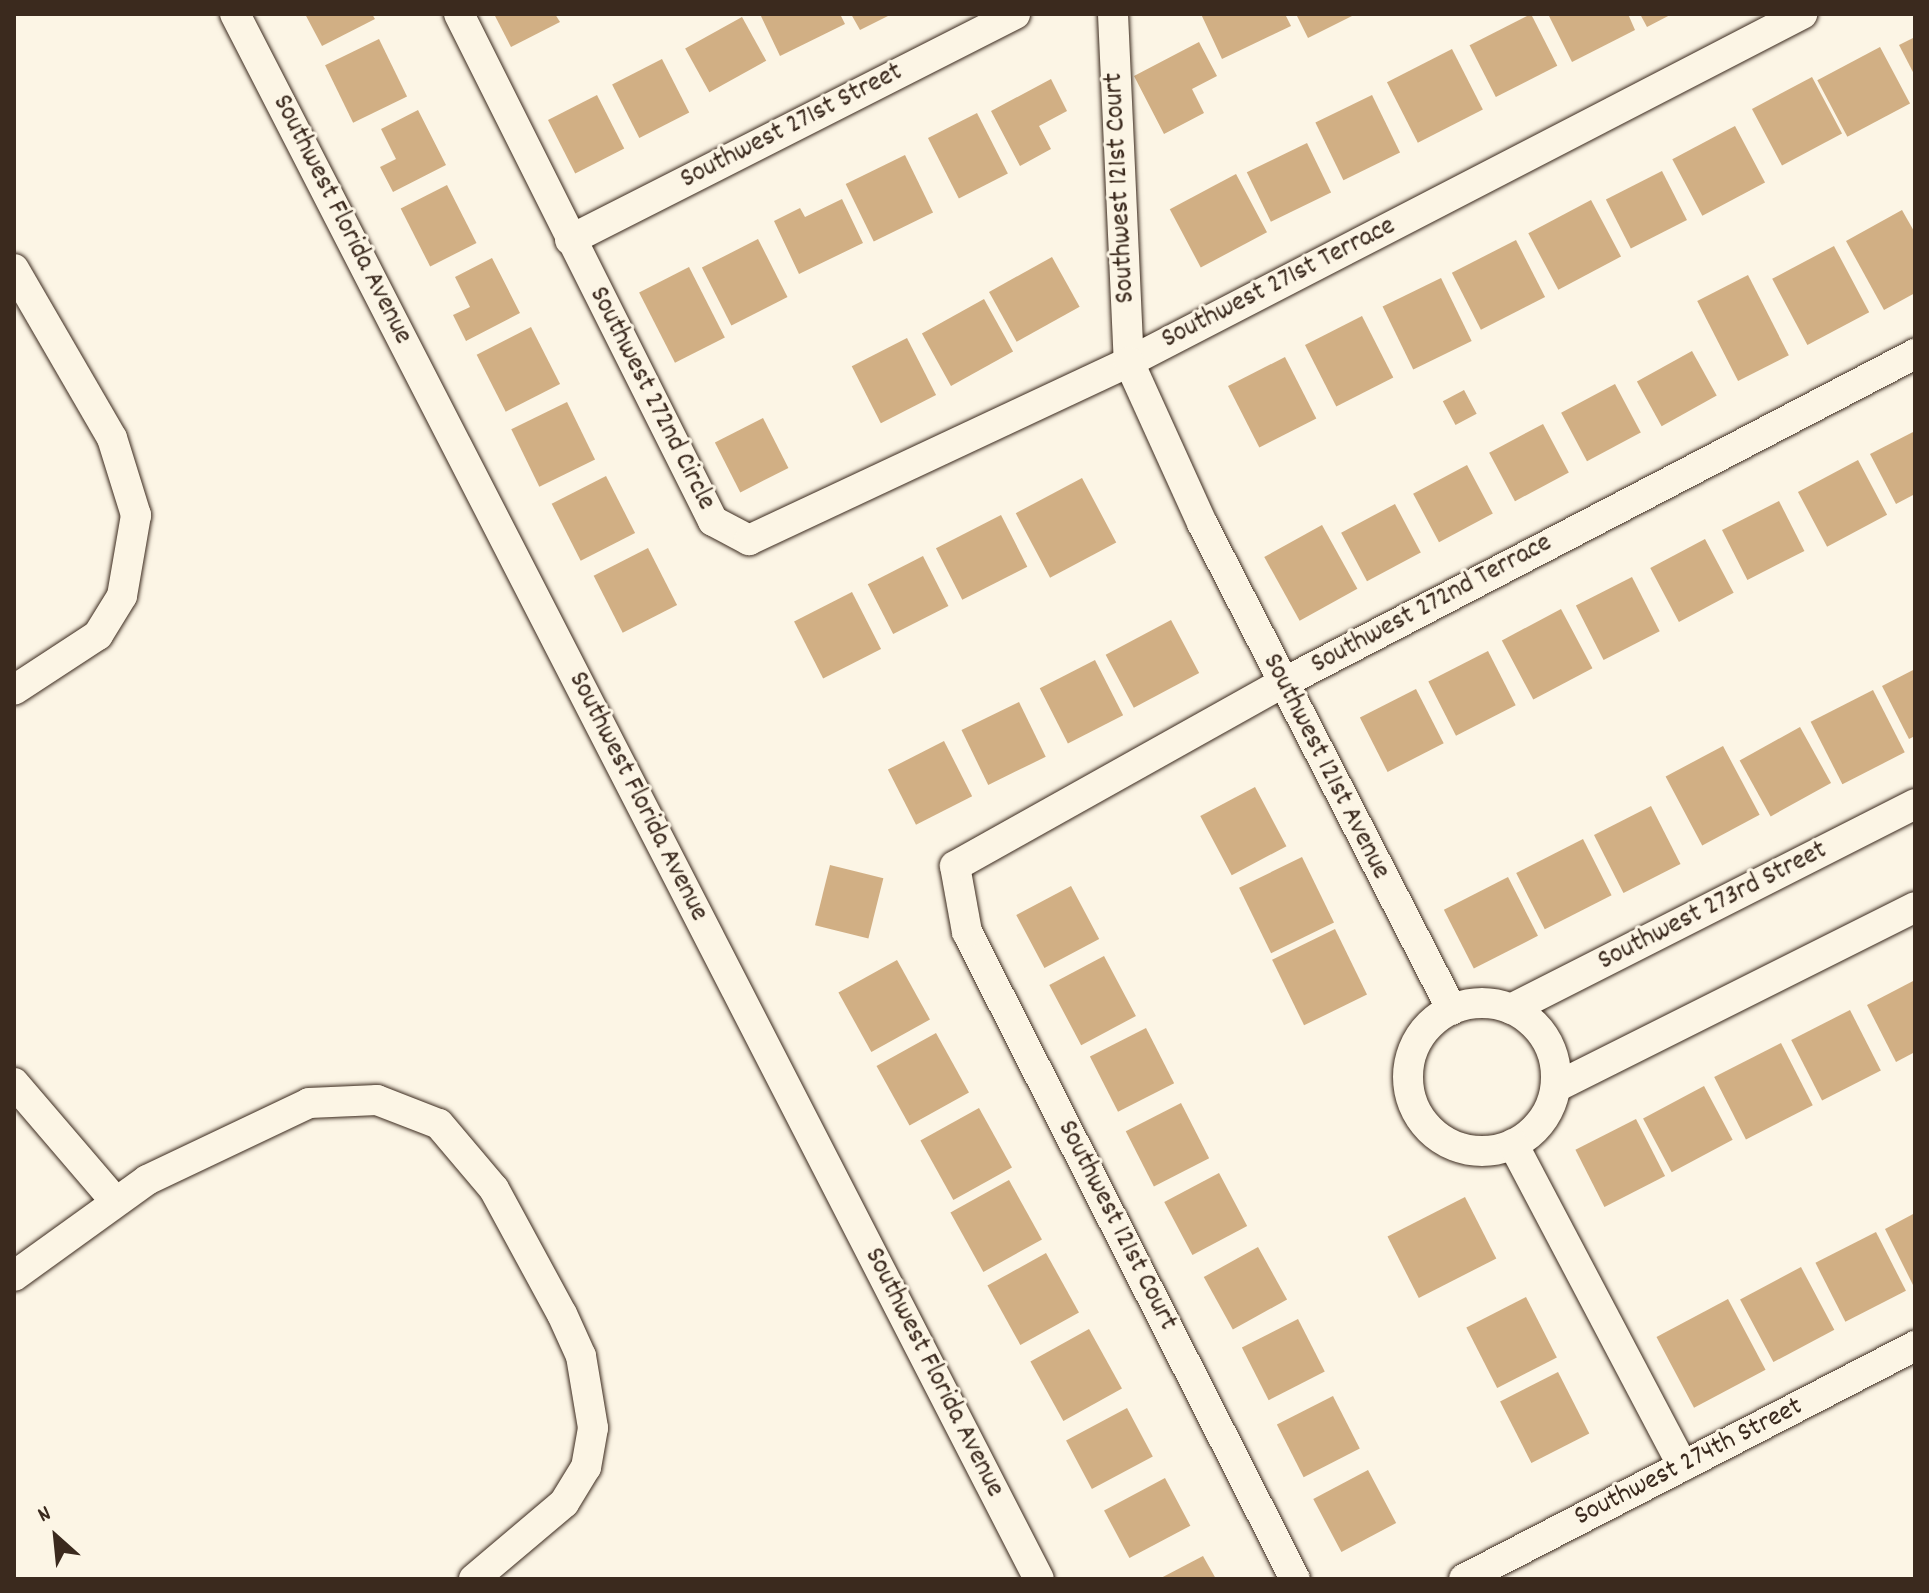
<!DOCTYPE html>
<style>
body{margin:0}
#map{position:relative;width:1929px;height:1593px;overflow:hidden;background:#fcf5e5;font-family:Dekko,sans-serif}
div>[style]{position:absolute}
.building>*{inset:0;background:#d1af84;transform-origin:0 0}
.roads{filter:drop-shadow(0 0 2px #3b2a1e) drop-shadow(0 0 2px #3b2a1e)}
.street>*{height:30px;margin:-15px;padding:0 15px;transform-origin:15px;border-radius:15px;background:#fcf5e5}
.street>.ring{margin:-15px;padding:0;box-sizing:content-box;background:none;border:30px solid #fcf5e5;border-radius:50%}
span{translate:-50% -50%;white-space:nowrap;text-align:center;line-height:1.15;-webkit-text-stroke:6px #fcf5e5;paint-order:stroke}
.street-label{font-size:28px;color:#3b2a1e}
.frame{position:absolute;inset:0;border:16px solid #3b2a1e;pointer-events:none}
.north{position:absolute;left:16px;top:1497px;width:80px;height:80px;-webkit-text-stroke:6px #fcf5e5;paint-order:stroke;rotate:333deg;font-size:22px;font-weight:700;line-height:32px;text-align:center;color:#3b2a1e}
.north::after{content:'';display:block;margin:auto;width:28px;height:36px;background:#3b2a1e;clip-path:polygon(50% 0,100% 100%,50% 72%,0 100%)}
</style>
<div id="map">
<div class="building">
<i style="clip-path:polygon(305px 14px,372px 14px,375px 19px,322px 46px)"></i>
<i style="clip-path:polygon(494px 14px,555px 14px,560px 22px,511px 47px)"></i>
<i style="clip-path:polygon(760px 14px,840px 14px,845px 24px,780px 56px)"></i>
<i style="clip-path:polygon(851px 14px,892px 14px,860px 30px)"></i>
<i style="clip-path:polygon(1201px 14px,1285px 14px,1291px 26px,1222px 59px)"></i>
<i style="clip-path:polygon(1296px 14px,1356px 14px,1308px 38px)"></i>
<i style="left:1531px;top:14px;width:58px;height:69px;rotate:63deg"></i>
<i style="clip-path:polygon(1548px 14px,1628px 14px,1635px 30px,1572px 62px)"></i>
<i style="clip-path:polygon(1640px 14px,1672px 14px,1647px 27px)"></i>
<i style="left:742px;top:17px;width:50px;height:65px;rotate:61deg"></i>
<i style="clip-path:polygon(1915px 37px,1915px 76px,1899px 45px)"></i>
<i style="left:379px;top:39px;width:64px;height:60px;rotate:64deg"></i>
<i style="clip-path:polygon(1199px 42px,1217px 76px,1192px 89px,1204px 113px,1164px 134px,1134px 76px)"></i>
<i style="left:1880px;top:47px;width:64px;height:71px;rotate:62deg"></i>
<i style="left:1452px;top:49px;width:68px;height:73px;rotate:63deg"></i>
<i style="left:662px;top:59px;width:60px;height:56px;rotate:63deg"></i>
<i style="left:1812px;top:77px;width:64px;height:68px;rotate:62deg"></i>
<i style="clip-path:polygon(1051px 79px,1067px 111px,1039px 126px,1051px 149px,1020px 166px,991px 111px)"></i>
<i style="left:597px;top:95px;width:60px;height:55px;rotate:63deg"></i>
<i style="left:1372px;top:95px;width:64px;height:63px;rotate:64deg"></i>
<i style="clip-path:polygon(418px 110px,446px 165px,393px 192px,380px 167px,396px 159px,381px 129px)"></i>
<i style="left:977px;top:113px;width:68px;height:55px;rotate:63deg"></i>
<i style="left:1735px;top:126px;width:64px;height:71px;rotate:62deg"></i>
<i style="left:1307px;top:143px;width:55px;height:67px;rotate:64deg"></i>
<i style="left:905px;top:155px;width:64px;height:66px;rotate:64deg"></i>
<i style="left:1662px;top:171px;width:55px;height:63px;rotate:63deg"></i>
<i style="left:1236px;top:174px;width:66px;height:75px;rotate:62deg"></i>
<i style="left:447px;top:185px;width:65px;height:52px;rotate:63deg"></i>
<i style="clip-path:polygon(842px 199px,863px 243px,799px 274px,774px 221px,800px 208px,805px 217px)"></i>
<i style="left:1591px;top:200px;width:64px;height:71px;rotate:62deg"></i>
<i style="clip-path:polygon(1902px 210px,1915px 233px,1915px 293px,1884px 310px,1846px 241px)"></i>
<i style="left:758px;top:239px;width:65px;height:63px;rotate:63deg"></i>
<i style="left:1516px;top:240px;width:64px;height:72px;rotate:63deg"></i>
<i style="left:1834px;top:246px;width:75px;height:70px;rotate:62deg"></i>
<i style="left:1052px;top:257px;width:57px;height:72px;rotate:61deg"></i>
<i style="clip-path:polygon(492px 258px,520px 313px,466px 341px,453px 315px,470px 307px,455px 277px)"></i>
<i style="left:689px;top:267px;width:79px;height:56px;rotate:63deg"></i>
<i style="left:1748px;top:275px;width:90px;height:57px;rotate:63deg"></i>
<i style="left:1441px;top:278px;width:70px;height:65px;rotate:64deg"></i>
<i style="left:984px;top:299px;width:60px;height:71px;rotate:61deg"></i>
<i style="left:1362px;top:316px;width:69px;height:64px;rotate:63deg"></i>
<i style="left:531px;top:327px;width:64px;height:61px;rotate:63deg"></i>
<i style="left:907px;top:338px;width:64px;height:62px;rotate:63deg"></i>
<i style="left:1692px;top:351px;width:51px;height:63px;rotate:61deg"></i>
<i style="left:1285px;top:357px;width:69px;height:64px;rotate:63deg"></i>
<i style="left:1615px;top:384px;width:55px;height:61px;rotate:62deg"></i>
<i style="left:1464px;top:390px;width:27px;height:24px;rotate:62deg"></i>
<i style="left:567px;top:402px;width:64px;height:62px;rotate:64deg"></i>
<i style="left:763px;top:418px;width:56px;height:54px;rotate:63deg"></i>
<i style="left:1543px;top:424px;width:55px;height:61px;rotate:62deg"></i>
<i style="clip-path:polygon(1915px 431px,1915px 494px,1896px 504px,1870px 454px)"></i>
<i style="left:1858px;top:460px;width:62px;height:68px;rotate:62deg"></i>
<i style="left:1467px;top:465px;width:55px;height:61px;rotate:62deg"></i>
<i style="left:606px;top:476px;width:64px;height:61px;rotate:63deg"></i>
<i style="left:1082px;top:478px;width:73px;height:75px;rotate:62deg"></i>
<i style="left:1779px;top:501px;width:56px;height:64px;rotate:63deg"></i>
<i style="left:1395px;top:504px;width:55px;height:61px;rotate:62deg"></i>
<i style="left:1001px;top:515px;width:58px;height:73px;rotate:63deg"></i>
<i style="left:1322px;top:525px;width:73px;height:66px;rotate:61deg"></i>
<i style="left:1705px;top:539px;width:61px;height:62px;rotate:62deg"></i>
<i style="left:648px;top:548px;width:64px;height:61px;rotate:63deg"></i>
<i style="left:923px;top:556px;width:56px;height:62px;rotate:63deg"></i>
<i style="left:1632px;top:577px;width:61px;height:63px;rotate:63deg"></i>
<i style="left:852px;top:592px;width:64px;height:65px;rotate:63deg"></i>
<i style="left:1561px;top:609px;width:67px;height:67px;rotate:62deg"></i>
<i style="left:1171px;top:620px;width:60px;height:74px;rotate:62deg"></i>
<i style="left:1488px;top:651px;width:61px;height:67px;rotate:63deg"></i>
<i style="left:1095px;top:660px;width:62px;height:62px;rotate:63deg"></i>
<i style="clip-path:polygon(1915px 669px,1915px 736px,1909px 739px,1882px 686px)"></i>
<i style="left:1416px;top:689px;width:61px;height:63px;rotate:63deg"></i>
<i style="left:1873px;top:690px;width:70px;height:70px;rotate:63deg"></i>
<i style="left:1019px;top:702px;width:61px;height:64px;rotate:64deg"></i>
<i style="left:1800px;top:727px;width:64px;height:69px;rotate:61deg"></i>
<i style="left:944px;top:741px;width:62px;height:63px;rotate:63deg"></i>
<i style="left:1723px;top:746px;width:78px;height:65px;rotate:62deg"></i>
<i style="left:1255px;top:787px;width:67px;height:62px;rotate:62deg"></i>
<i style="left:1651px;top:806px;width:65px;height:64px;rotate:63deg"></i>
<i style="left:1583px;top:839px;width:63px;height:75px;rotate:63deg"></i>
<i style="left:1302px;top:857px;width:73px;height:70px;rotate:64deg"></i>
<i style="left:830px;top:865px;width:55px;height:62px;rotate:14deg"></i>
<i style="left:1508px;top:877px;width:66px;height:72px;rotate:63deg"></i>
<i style="left:1071px;top:886px;width:60px;height:62px;rotate:62deg"></i>
<i style="left:1335px;top:929px;width:73px;height:70px;rotate:64deg"></i>
<i style="left:1104px;top:956px;width:68px;height:62px;rotate:62deg"></i>
<i style="left:897px;top:960px;width:68px;height:67px;rotate:61deg"></i>
<i style="clip-path:polygon(1915px 980px,1915px 1052px,1896px 1062px,1867px 1005px)"></i>
<i style="left:1850px;top:1010px;width:68px;height:66px;rotate:63deg"></i>
<i style="left:1146px;top:1028px;width:62px;height:63px;rotate:63deg"></i>
<i style="left:936px;top:1033px;width:68px;height:68px;rotate:61deg"></i>
<i style="left:1781px;top:1043px;width:70px;height:75px;rotate:63deg"></i>
<i style="left:1704px;top:1086px;width:61px;height:69px;rotate:62deg"></i>
<i style="left:1181px;top:1103px;width:62px;height:62px;rotate:63deg"></i>
<i style="left:979px;top:1108px;width:68px;height:67px;rotate:61deg"></i>
<i style="left:1636px;top:1119px;width:64px;height:68px;rotate:63deg"></i>
<i style="left:1219px;top:1173px;width:60px;height:62px;rotate:62deg"></i>
<i style="left:1009px;top:1180px;width:68px;height:67px;rotate:61deg"></i>
<i style="left:1465px;top:1197px;width:69px;height:87px;rotate:63deg"></i>
<i style="clip-path:polygon(1915px 1213px,1915px 1289px,1885px 1229px)"></i>
<i style="left:1876px;top:1232px;width:66px;height:68px;rotate:63deg"></i>
<i style="left:1258px;top:1247px;width:60px;height:62px;rotate:61deg"></i>
<i style="left:1046px;top:1253px;width:68px;height:67px;rotate:61deg"></i>
<i style="left:1801px;top:1267px;width:71px;height:69px;rotate:62deg"></i>
<i style="left:1526px;top:1297px;width:68px;height:67px;rotate:63deg"></i>
<i style="left:1728px;top:1299px;width:80px;height:81px;rotate:62deg"></i>
<i style="left:1298px;top:1319px;width:59px;height:63px;rotate:63deg"></i>
<i style="left:1089px;top:1329px;width:68px;height:67px;rotate:61deg"></i>
<i style="left:1558px;top:1372px;width:69px;height:65px;rotate:63deg"></i>
<i style="left:1333px;top:1396px;width:59px;height:63px;rotate:63deg"></i>
<i style="left:1127px;top:1408px;width:55px;height:69px;rotate:62deg"></i>
<i style="left:1368px;top:1470px;width:60px;height:62px;rotate:62deg"></i>
<i style="left:1165px;top:1478px;width:54px;height:69px;rotate:62deg"></i>
<i style="clip-path:polygon(1203px 1556px,1216px 1579px,1159px 1579px)"></i>
</div>
<div class="roads">
<div class="street">
<i style="left:235px;top:14px;width:1759px;rotate:62.81deg"></i>
<i style="left:459px;top:14px;width:567px;rotate:63.39deg"></i>
<i style="left:713px;top:521px;width:41px;rotate:27.8deg"></i>
<i style="left:749px;top:540px;width:420px;rotate:-25.1deg"></i>
<i style="left:1129px;top:362px;width:758px;rotate:-27.34deg"></i>
<i style="left:1113px;top:14px;width:348px;rotate:87.4deg"></i>
<i style="left:1129px;top:362px;width:177px;rotate:65.6deg"></i>
<i style="left:1202px;top:523px;width:547px;rotate:62.83deg"></i>
<i style="left:570px;top:240px;width:499px;rotate:-26.9deg"></i>
<i style="left:14px;top:269px;width:195px;rotate:59.9deg"></i>
<i style="left:112px;top:438px;width:81px;rotate:72.7deg"></i>
<i style="left:136px;top:515px;width:82px;rotate:99.8deg"></i>
<i style="left:122px;top:596px;width:46px;rotate:121.6deg"></i>
<i style="left:98px;top:635px;width:100px;rotate:146.8deg"></i>
<i class="ring" style="left:1408px;top:1003px;width:118px;height:118px"></i>
<i style="left:1511px;top:1009px;width:453px;rotate:-26.9deg"></i>
<i style="left:14px;top:1083px;width:155px;rotate:49.4deg"></i>
<i style="left:1556px;top:1087px;width:402px;rotate:-26.6deg"></i>
<i style="left:1513px;top:1144px;width:364px;rotate:62.2deg"></i>
<i style="left:14px;top:1276px;width:164px;rotate:-35.8deg"></i>
<i style="left:147px;top:1180px;width:179px;rotate:-25.4deg"></i>
<i style="left:309px;top:1103px;width:68px;rotate:-2.5deg"></i>
<i style="left:377px;top:1100px;width:66px;rotate:21.2deg"></i>
<i style="left:439px;top:1124px;width:85px;rotate:49.8deg"></i>
<i style="left:494px;top:1189px;width:142px;rotate:61.5deg"></i>
<i style="left:562px;top:1314px;width:46px;rotate:65.7deg"></i>
<i style="left:581px;top:1356px;width:73px;rotate:80.5deg"></i>
<i style="left:593px;top:1428px;width:40px;rotate:100deg"></i>
<i style="left:586px;top:1467px;width:42px;rotate:121.4deg"></i>
<i style="left:564px;top:1503px;width:118px;rotate:139.8deg"></i>
<i style="left:1295px;top:1579px;width:725px;rotate:-116.88deg"></i>
<i style="left:967px;top:932px;width:67px;rotate:-100.3deg"></i>
<i style="left:955px;top:866px;width:376px;rotate:-29.2deg"></i>
<i style="left:1283px;top:683px;width:713px;rotate:-27.5deg"></i>
<i style="left:1464px;top:1579px;width:508px;rotate:-27.32deg"></i>
</div>
</div>
<div class="street-label">
<span style="left:792px;top:127px;rotate:-27deg">Southwest 271st Street</span>
<span style="left:1121px;top:188px;rotate:-93deg">Southwest 121st Court</span>
<span style="left:341px;top:220px;rotate:63deg">Southwest Florida Avenue</span>
<span style="left:1279px;top:284px;rotate:-27deg">Southwest 271st Terrace</span>
<span style="left:651px;top:399px;rotate:63deg">Southwest 272nd Circle</span>
<span style="left:1432px;top:605px;rotate:-28deg">Southwest 272nd Terrace</span>
<span style="left:1325px;top:767px;rotate:63deg">Southwest 121st Avenue</span>
<span style="left:637px;top:797px;rotate:63deg">Southwest Florida Avenue</span>
<span style="left:1713px;top:907px;rotate:-27deg">Southwest 273rd Street</span>
<span style="left:1116px;top:1226px;rotate:63deg">Southwest 121st Court</span>
<span style="left:933px;top:1373px;rotate:63deg">Southwest Florida Avenue</span>
<span style="left:1689px;top:1463px;rotate:-27deg">Southwest 274th Street</span>
</div>
<div class="frame"></div>
<div class="north">N</div>
</div>
